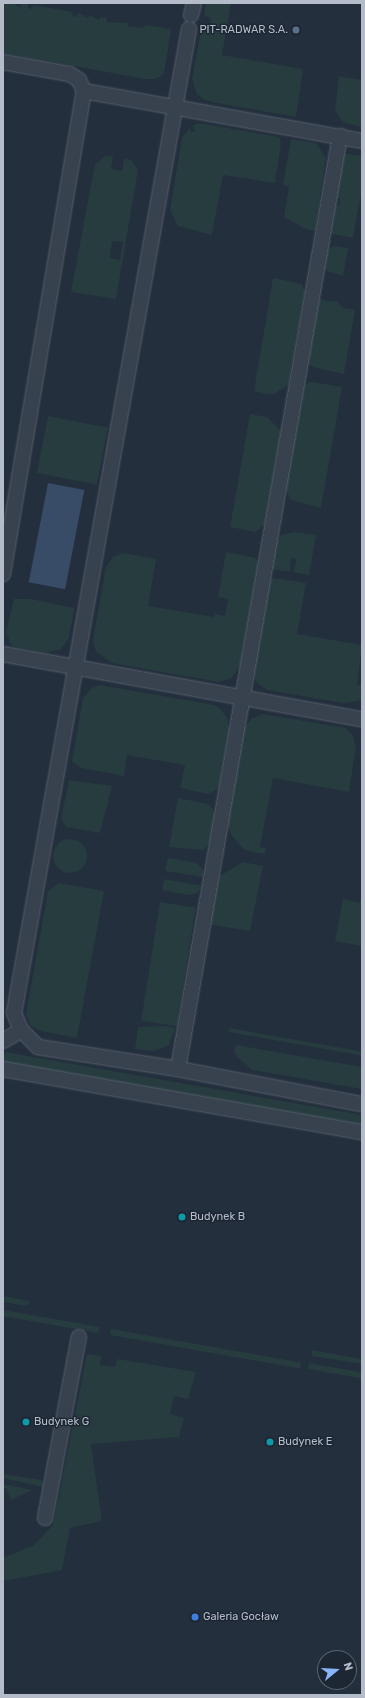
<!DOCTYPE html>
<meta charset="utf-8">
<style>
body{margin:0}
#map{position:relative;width:365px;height:1698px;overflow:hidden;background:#242f3e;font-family:Rubik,sans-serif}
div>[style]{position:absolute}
.green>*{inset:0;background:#263c3f;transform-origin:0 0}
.round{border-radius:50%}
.water>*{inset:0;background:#394c67;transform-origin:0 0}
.roads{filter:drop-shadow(0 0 1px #565f6c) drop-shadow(0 0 1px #565f6c)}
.lane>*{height:14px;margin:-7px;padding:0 7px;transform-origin:7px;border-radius:7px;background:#38414e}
.dots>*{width:11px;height:11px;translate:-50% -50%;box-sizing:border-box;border:2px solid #1d2633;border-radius:50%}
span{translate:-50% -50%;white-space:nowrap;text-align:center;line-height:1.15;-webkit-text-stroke:3px #1d2633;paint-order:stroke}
.poi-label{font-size:11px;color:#b4bcc9}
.right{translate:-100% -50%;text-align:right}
.left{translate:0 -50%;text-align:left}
.frame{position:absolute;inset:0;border:4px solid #b4bcc9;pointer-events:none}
.north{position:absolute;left:317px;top:1650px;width:40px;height:40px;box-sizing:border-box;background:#1d2633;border:1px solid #59626f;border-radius:50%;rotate:72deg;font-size:11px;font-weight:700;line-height:16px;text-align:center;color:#b4bcc9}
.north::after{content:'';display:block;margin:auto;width:14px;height:18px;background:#8ab4f8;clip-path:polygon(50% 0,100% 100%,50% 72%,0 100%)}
</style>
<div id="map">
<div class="green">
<i style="clip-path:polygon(3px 3px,17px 3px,16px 6px,21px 7px,22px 3px,28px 4px,28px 8px,32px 9px,33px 5px,73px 12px,72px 16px,77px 17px,78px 13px,88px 18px,89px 15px,99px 20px,100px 17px,107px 18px,106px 22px,128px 23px,128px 26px,144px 28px,145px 25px,171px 29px,164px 74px,155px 79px,145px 79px,3px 53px)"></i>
<i style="clip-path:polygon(206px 3px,231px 3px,222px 55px,303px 69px,296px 117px,217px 103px,205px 100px,197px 94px,192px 79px,201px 31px,209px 32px,211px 18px,204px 16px)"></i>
<i style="clip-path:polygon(339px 76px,362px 80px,362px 127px,343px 122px,335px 111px)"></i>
<i style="clip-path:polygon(199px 123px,279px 137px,281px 143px,275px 183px,223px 175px,212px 235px,178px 226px,170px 210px,182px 137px,190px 128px,191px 132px,195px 132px,193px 126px)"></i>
<i style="clip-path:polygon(291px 139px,316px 143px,326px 158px,315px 231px,306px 229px,284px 217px,289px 187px,283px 185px)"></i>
<i style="clip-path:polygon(341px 153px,362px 156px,362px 186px,353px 238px,327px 233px,332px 204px,339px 205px,340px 199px,333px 198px)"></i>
<i style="clip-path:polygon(evenodd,106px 156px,113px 156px,111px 169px,122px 171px,124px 158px,131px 160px,138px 170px,116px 299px,71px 292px,95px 164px,106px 156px,112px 241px,123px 242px,120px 260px,110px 258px,112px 241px)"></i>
<i style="clip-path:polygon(334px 246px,348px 248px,343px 276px,322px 269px,327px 250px)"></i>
<i style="clip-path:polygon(273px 278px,302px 284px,305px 290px,288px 385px,274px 394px,267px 394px,254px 391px)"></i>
<i style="clip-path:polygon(316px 299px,338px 302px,343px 308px,355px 310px,344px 374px,313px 367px,308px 363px,306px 357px)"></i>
<i style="clip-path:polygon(312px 382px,342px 387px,321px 508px,291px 500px,285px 488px,304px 384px)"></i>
<i style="clip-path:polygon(250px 414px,267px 417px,281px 431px,265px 523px,256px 532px,230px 527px)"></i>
<i style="left:48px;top:416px;width:61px;height:58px;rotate:11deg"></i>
<i style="clip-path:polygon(294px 532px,316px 535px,309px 575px,293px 572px,297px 559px,291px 558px,290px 572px,270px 569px,277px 541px,282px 535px)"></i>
<i style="clip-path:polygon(226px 552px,256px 558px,258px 564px,240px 667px,231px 678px,219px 682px,112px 663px,96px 652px,93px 640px,106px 567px,113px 557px,123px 553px,156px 559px,148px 606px,214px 617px,215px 614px,225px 616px,228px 599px,218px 597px)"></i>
<i style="clip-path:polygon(274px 578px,306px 583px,297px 634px,362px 645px,357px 685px,362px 686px,362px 698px,358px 701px,343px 703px,267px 690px,256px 682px,252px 670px,268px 580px)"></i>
<i style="clip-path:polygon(14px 599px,31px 599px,74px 608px,69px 638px,61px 649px,47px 653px,12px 646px,6px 633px)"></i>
<i style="clip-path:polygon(100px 685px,214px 705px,220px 708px,228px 720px,229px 729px,219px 788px,208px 794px,180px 788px,185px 765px,127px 755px,124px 776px,82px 768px,72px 762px,83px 698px,92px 688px)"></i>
<i style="clip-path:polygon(263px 714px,346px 728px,352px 734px,356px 746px,349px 792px,273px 778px,260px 847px,266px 848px,265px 854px,244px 850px,232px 836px,226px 820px,241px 733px,251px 719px)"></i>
<i style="clip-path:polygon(69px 780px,112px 786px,100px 833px,66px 827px,61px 819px)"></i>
<i style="clip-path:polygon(178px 798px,208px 804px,213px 809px,215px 814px,210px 843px,203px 850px,169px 847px)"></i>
<i class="round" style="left:53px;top:839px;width:34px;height:34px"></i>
<i style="clip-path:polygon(168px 858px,197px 863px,203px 869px,203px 877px,165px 871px)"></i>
<i style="clip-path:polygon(243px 862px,263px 866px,250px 931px,207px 924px,218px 877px)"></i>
<i style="clip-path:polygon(164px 879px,202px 886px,197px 893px,189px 895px,162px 890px)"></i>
<i style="clip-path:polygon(59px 883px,104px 891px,77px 1038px,41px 1031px,31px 1026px,26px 1014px,48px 891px)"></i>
<i style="clip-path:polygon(362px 893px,362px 946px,335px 941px,343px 899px,360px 903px)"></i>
<i style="left:160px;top:902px;width:36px;height:120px;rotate:9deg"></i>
<i style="clip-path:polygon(166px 1026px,175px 1028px,169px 1045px,154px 1051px,135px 1049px,138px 1027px)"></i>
<i style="left:229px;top:1028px;width:135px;height:4px;rotate:10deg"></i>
<i style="clip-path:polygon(236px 1045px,362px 1067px,362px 1089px,252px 1070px,237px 1057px,234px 1052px)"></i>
<i style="left:5px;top:1052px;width:363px;height:11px;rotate:10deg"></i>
<i style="clip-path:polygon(3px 1296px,29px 1301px,29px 1303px,26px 1306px,3px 1302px)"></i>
<i style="left:3px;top:1310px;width:98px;height:6px;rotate:10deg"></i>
<i style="left:111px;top:1329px;width:193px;height:6px;rotate:10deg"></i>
<i style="clip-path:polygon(312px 1350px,362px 1359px,362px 1364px,312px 1356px)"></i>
<i style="clip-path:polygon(87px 1354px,101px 1356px,100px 1365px,115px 1367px,117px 1359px,196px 1372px,188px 1399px,174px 1396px,170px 1414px,184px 1418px,179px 1437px,91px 1444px,102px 1521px,70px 1528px,62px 1570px,3px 1581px,3px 1558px,34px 1545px,53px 1525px)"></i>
<i style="left:309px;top:1363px;width:54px;height:6px;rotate:10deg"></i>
<i style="clip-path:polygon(3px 1474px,36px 1479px,43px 1481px,44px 1485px,43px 1487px,3px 1478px)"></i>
<i style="clip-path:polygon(3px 1484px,32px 1490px,11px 1500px,6px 1488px,3px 1488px)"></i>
</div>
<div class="water">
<i style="left:48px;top:483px;width:37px;height:101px;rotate:11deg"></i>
</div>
<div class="roads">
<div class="lane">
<i style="left:191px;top:15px;width:12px;rotate:-76deg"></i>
<i style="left:189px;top:29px;width:999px;rotate:100.08deg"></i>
<i style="left:14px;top:1013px;width:18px;rotate:68deg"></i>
<i style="left:21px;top:1030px;width:24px;rotate:45deg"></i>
<i style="left:38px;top:1047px;width:142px;rotate:8.9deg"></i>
<i style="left:178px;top:1069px;width:187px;rotate:10.8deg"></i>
<i style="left:3px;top:62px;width:68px;rotate:10.2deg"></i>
<i style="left:70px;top:74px;width:11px;rotate:34deg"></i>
<i style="left:79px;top:80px;width:12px;rotate:66deg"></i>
<i style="left:3px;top:574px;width:490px;rotate:-80.5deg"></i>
<i style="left:84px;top:91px;width:282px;rotate:10.2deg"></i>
<i style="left:3px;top:654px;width:365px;rotate:10.3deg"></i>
<i style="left:3px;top:1041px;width:21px;rotate:-31deg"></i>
<i style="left:3px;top:1069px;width:364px;rotate:10deg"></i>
<i style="left:178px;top:1069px;width:947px;rotate:-80.15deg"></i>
<i style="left:45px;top:1518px;width:184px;rotate:-79.4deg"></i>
</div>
</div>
<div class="dots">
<i style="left:296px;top:30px;background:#5c6f8a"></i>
<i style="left:182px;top:1217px;background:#0f9aa8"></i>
<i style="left:26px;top:1422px;background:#0f9aa8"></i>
<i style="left:270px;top:1442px;background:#0f9aa8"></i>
<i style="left:195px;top:1617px;background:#3f7fe0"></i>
</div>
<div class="poi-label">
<span class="right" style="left:288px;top:30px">PIT-RADWAR S.A.</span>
<span class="left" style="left:190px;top:1217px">Budynek B</span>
<span class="left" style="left:34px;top:1422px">Budynek G</span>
<span class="left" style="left:278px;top:1442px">Budynek E</span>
<span class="left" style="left:203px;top:1617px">Galeria Gocław</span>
</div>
<div class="frame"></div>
<div class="north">N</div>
</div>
